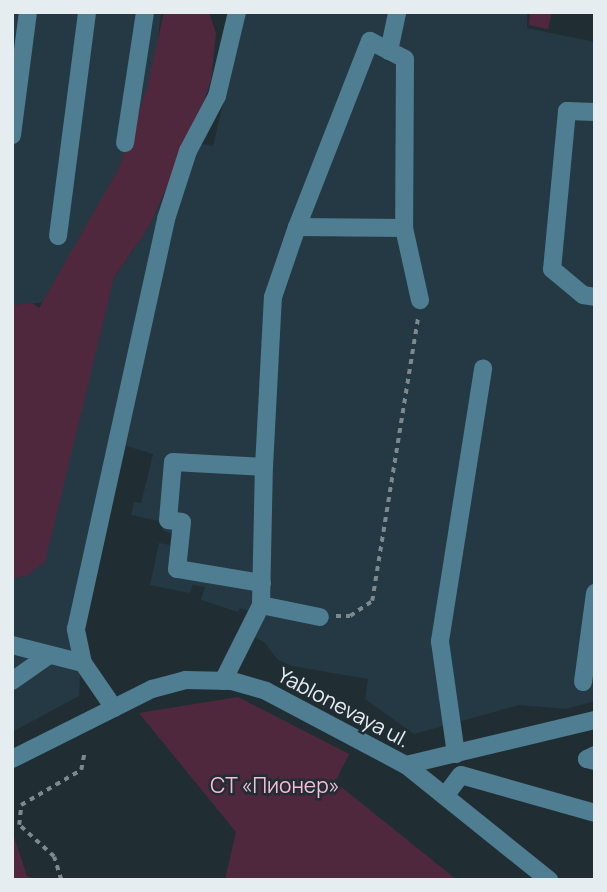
<!DOCTYPE html>
<meta charset="utf-8">
<style>
body{margin:0}
#map{position:relative;width:607px;height:892px;overflow:hidden;background:#202e34;font-family:Manrope,sans-serif}
div>[style]{position:absolute}
.built>*{inset:0;background:#243943}
.green>*{inset:0;background:#50283e}
.path>*{height:3.5px;margin-top:-1.75px;transform-origin:0;background:repeating-linear-gradient(90deg,#7e898e 0 5px,transparent 0 10px)}
.minor>*{height:18px;margin:-9px;padding:0 9px;transform-origin:9px;border-radius:9px;background:#4f7e92}
span{translate:-50% -50%;white-space:nowrap;text-align:center;line-height:1.15;-webkit-text-stroke:5px #202e34;paint-order:stroke}
.street-label{font-size:21px;color:#e5edf1}
.park-label{font-size:21px;color:#f7bad9}
.frame{position:absolute;inset:0;border:14px solid #e5edf1;pointer-events:none}
</style>
<div id="map">
<div class="built">
<i style="clip-path:polygon(12px 12px,161px 12px,146px 148px,50px 302px,12px 305px)"></i>
<i style="clip-path:polygon(245px 12px,527px 12px,527px 28px,595px 42px,595px 701px,566px 709px,519px 705px,414px 734px,365px 699px,368px 679px,292px 666px,278px 660px,264px 642px,252px 636px,251px 612px,240px 608px,238px 612px,201px 600px,205px 587px,193px 585px,190px 593px,150px 585px,159px 543px,170px 545px,172px 534px,162px 530px,163px 522px,131px 515px,134px 502px,141px 503px,153px 454px,126px 446px,82px 635px,79px 696px,12px 732px,12px 578px,26px 576px,59px 495px,114px 278px,150px 225px,179px 166px,197px 143px,213px 146px)"></i>
</div>
<div class="green">
<i style="clip-path:polygon(164px 12px,209px 12px,216px 33px,211px 80px,199px 116px,150px 225px,114px 278px,45px 562px,26px 576px,12px 578px,12px 305px,32px 303px,39px 308px,119px 168px,147px 88px)"></i>
<i style="clip-path:polygon(530px 12px,552px 12px,548px 29px,529px 25px)"></i>
<i style="clip-path:polygon(238px 697px,349px 754px,335px 782px,457px 880px,225px 880px,236px 832px,139px 713px)"></i>
<i style="clip-path:polygon(12px 831px,27px 876px,40px 880px,12px 880px)"></i>
</div>
<div class="path">
<i style="left:336px;top:616px;width:14px"></i>
<i style="left:350px;top:616px;width:27px;rotate:-34deg"></i>
<i style="left:372px;top:601px;width:288px;rotate:-80.8deg"></i>
<i style="left:61px;top:880px;width:24px;rotate:-107deg"></i>
<i style="left:54px;top:857px;width:47px;rotate:-137.6deg"></i>
<i style="left:19px;top:825px;width:20px;rotate:-84deg"></i>
<i style="left:21px;top:805px;width:69px;rotate:-30.3deg"></i>
<i style="left:81px;top:770px;width:16px;rotate:-79deg"></i>
</div>
<div class="minor">
<i style="left:389px;top:51px;width:40px;rotate:-78deg"></i>
<i style="left:595px;top:112px;width:28px;rotate:-178deg"></i>
<i style="left:567px;top:111px;width:159px;rotate:95.4deg"></i>
<i style="left:552px;top:269px;width:40px;rotate:40deg"></i>
<i style="left:583px;top:295px;width:12px;rotate:9deg"></i>
<i style="left:12px;top:135px;width:124px;rotate:-82.6deg"></i>
<i style="left:125px;top:143px;width:133px;rotate:-81.3deg"></i>
<i style="left:404px;top:228px;width:74px;rotate:77.5deg"></i>
<i style="left:58px;top:236px;width:226px;rotate:-82.6deg"></i>
<i style="left:262px;top:583px;width:86px;rotate:-170.6deg"></i>
<i style="left:177px;top:569px;width:47px;rotate:-83.9deg"></i>
<i style="left:182px;top:522px;width:14px;rotate:-172deg"></i>
<i style="left:168px;top:520px;width:58px;rotate:-85.1deg"></i>
<i style="left:173px;top:462px;width:91px;rotate:3.1deg"></i>
<i style="left:261px;top:605px;width:60px;rotate:11.5deg"></i>
<i style="left:12px;top:645px;width:73px;rotate:14.2deg"></i>
<i style="left:12px;top:681px;width:45px;rotate:-35.1deg"></i>
<i style="left:223px;top:681px;width:85px;rotate:-63.4deg"></i>
<i style="left:261px;top:605px;width:138px;rotate:-88.8deg"></i>
<i style="left:264px;top:467px;width:170px;rotate:-87deg"></i>
<i style="left:273px;top:297px;width:74px;rotate:-71.1deg"></i>
<i style="left:297px;top:227px;width:200px;rotate:-68.6deg"></i>
<i style="left:370px;top:41px;width:39px;rotate:27deg"></i>
<i style="left:405px;top:59px;width:169px;rotate:90.3deg"></i>
<i style="left:404px;top:228px;width:107px;rotate:-179.5deg"></i>
<i style="left:583px;top:682px;width:90px;rotate:-82.3deg"></i>
<i style="left:114px;top:708px;width:55px;rotate:-124.6deg"></i>
<i style="left:83px;top:663px;width:35px;rotate:-102deg"></i>
<i style="left:76px;top:629px;width:420px;rotate:-77.6deg"></i>
<i style="left:166px;top:219px;width:71px;rotate:-72.1deg"></i>
<i style="left:188px;top:151px;width:62px;rotate:-62.2deg"></i>
<i style="left:217px;top:96px;width:86px;rotate:-76.6deg"></i>
<i style="left:456px;top:754px;width:114px;rotate:-98.1deg"></i>
<i style="left:440px;top:641px;width:276px;rotate:-81deg"></i>
<i style="left:595px;top:755px;width:9px;rotate:153deg"></i>
<i style="left:587px;top:759px;width:8px;rotate:14deg"></i>
<i style="left:12px;top:759px;width:157px;rotate:-26.6deg"></i>
<i style="left:152px;top:689px;width:34px;rotate:-15deg"></i>
<i style="left:185px;top:680px;width:47px;rotate:1.2deg"></i>
<i style="left:232px;top:681px;width:35px;rotate:16deg"></i>
<i style="left:266px;top:691px;width:158px;rotate:27.9deg"></i>
<i style="left:406px;top:765px;width:184px;rotate:38.8deg"></i>
<i style="left:406px;top:765px;width:194px;rotate:-13.4deg"></i>
<i style="left:445px;top:796px;width:26px;rotate:-53deg"></i>
<i style="left:461px;top:775px;width:139px;rotate:15.8deg"></i>
</div>
<div class="street-label">
<span style="left:344px;top:707px;rotate:28deg">Yablonevaya ul.</span>
</div>
<div class="park-label">
<span style="left:275px;top:785px">СТ «Пионер»</span>
</div>
<div class="frame"></div>
</div>
